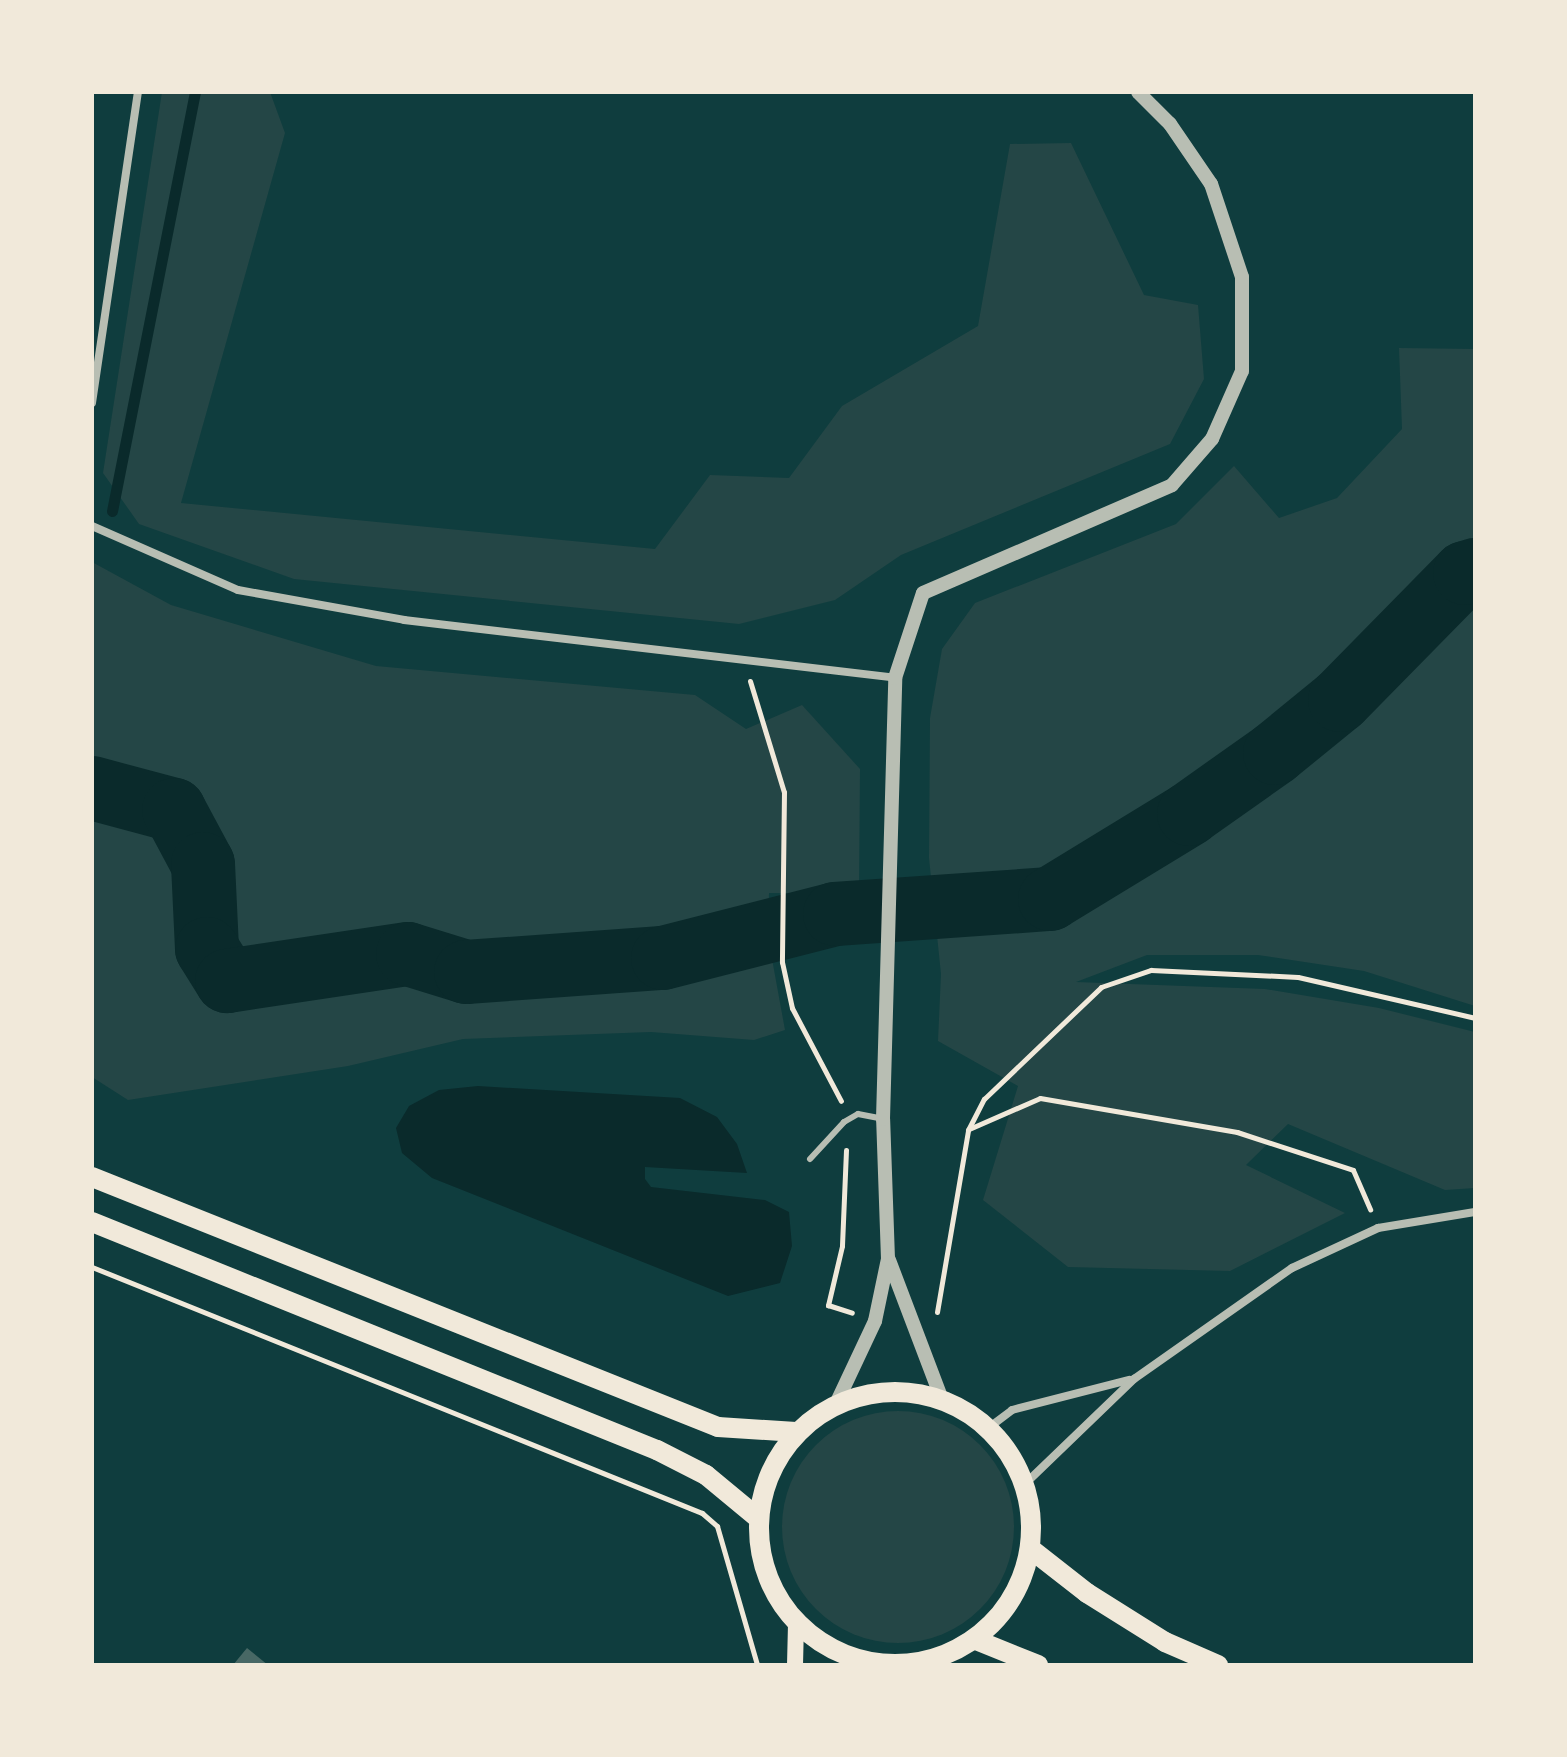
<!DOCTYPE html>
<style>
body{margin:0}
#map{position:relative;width:1567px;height:1757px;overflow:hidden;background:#0f3d3e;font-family:"PT Sans",sans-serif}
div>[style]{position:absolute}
.green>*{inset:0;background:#244646}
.round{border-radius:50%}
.water>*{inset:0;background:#0a2a2b}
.stream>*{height:11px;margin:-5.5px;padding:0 5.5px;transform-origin:5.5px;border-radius:5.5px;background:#0a2a2b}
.river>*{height:64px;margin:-32px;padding:0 32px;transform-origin:32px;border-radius:32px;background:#0a2a2b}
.building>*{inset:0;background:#486865}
.path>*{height:5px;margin:-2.5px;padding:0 2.5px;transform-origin:2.5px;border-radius:2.5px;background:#f1e9da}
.service>*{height:6px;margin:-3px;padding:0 3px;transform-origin:3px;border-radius:3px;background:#b8beb3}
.minor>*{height:8px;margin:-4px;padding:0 4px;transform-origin:4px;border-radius:4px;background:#b8beb3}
.tertiary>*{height:14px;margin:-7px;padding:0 7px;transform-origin:7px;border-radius:7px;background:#b8beb3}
.secondary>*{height:16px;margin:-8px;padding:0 8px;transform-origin:8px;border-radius:8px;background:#f1e9da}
.primary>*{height:20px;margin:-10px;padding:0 10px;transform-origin:10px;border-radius:10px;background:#f1e9da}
.primary>.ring{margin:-10px;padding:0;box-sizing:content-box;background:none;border:20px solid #f1e9da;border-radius:50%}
span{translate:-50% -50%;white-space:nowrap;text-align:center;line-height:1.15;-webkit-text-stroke:7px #f1e9da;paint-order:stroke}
.frame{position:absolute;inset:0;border:94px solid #f1e9da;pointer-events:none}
</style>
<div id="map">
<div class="green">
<i style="clip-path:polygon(162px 92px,270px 92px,285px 133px,181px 503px,655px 549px,710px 475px,789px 478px,842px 406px,978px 326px,1010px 144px,1071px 143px,1144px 295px,1198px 305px,1204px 379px,1170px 444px,901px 555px,835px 600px,739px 624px,294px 579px,139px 524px,103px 473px)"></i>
<i style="clip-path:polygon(1399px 348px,1475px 349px,1475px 1006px,1364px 971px,1258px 955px,1147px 955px,1076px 982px,1265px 989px,1379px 1008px,1475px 1032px,1475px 1188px,1445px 1190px,1288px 1124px,1246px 1165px,1345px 1213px,1230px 1271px,1068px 1267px,983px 1200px,1018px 1086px,938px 1041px,941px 974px,929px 858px,930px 718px,942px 649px,975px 603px,1176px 524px,1234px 466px,1279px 518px,1337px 498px,1402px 429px)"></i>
<i style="clip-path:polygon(92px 562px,171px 605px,376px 666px,695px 695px,746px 729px,802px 705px,860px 769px,859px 894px,769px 893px,768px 937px,785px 1030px,754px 1040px,651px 1032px,463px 1039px,348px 1066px,128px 1100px,92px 1077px)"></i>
<i class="round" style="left:782px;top:1411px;width:232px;height:232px"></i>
</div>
<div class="water">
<i style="clip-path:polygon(478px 1086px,680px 1098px,717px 1117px,737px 1144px,747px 1173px,645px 1167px,645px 1179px,651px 1187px,765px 1200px,789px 1212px,792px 1246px,780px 1283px,728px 1296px,432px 1178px,402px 1153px,396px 1128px,409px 1106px,439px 1090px)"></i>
</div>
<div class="stream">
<i style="left:112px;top:511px;width:427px;rotate:-78.8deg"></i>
</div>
<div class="river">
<i style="left:92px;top:788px;width:85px;rotate:15deg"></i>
<i style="left:174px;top:810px;width:61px;rotate:61.8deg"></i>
<i style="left:203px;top:864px;width:85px;rotate:87.3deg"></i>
<i style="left:207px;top:949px;width:38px;rotate:58deg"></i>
<i style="left:227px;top:981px;width:183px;rotate:-8.5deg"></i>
<i style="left:408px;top:954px;width:61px;rotate:17.2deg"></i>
<i style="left:466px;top:972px;width:197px;rotate:-4.1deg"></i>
<i style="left:663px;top:958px;width:178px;rotate:-14.3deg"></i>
<i style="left:835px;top:914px;width:216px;rotate:-4deg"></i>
<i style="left:1050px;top:899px;width:163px;rotate:-31.4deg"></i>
<i style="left:1189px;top:814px;width:105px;rotate:-35.3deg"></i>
<i style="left:1275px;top:753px;width:84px;rotate:-39.2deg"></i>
<i style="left:1340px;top:700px;width:178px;rotate:-45.5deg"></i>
<i style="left:1465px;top:573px;width:10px;rotate:-17deg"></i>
</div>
<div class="building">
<i style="clip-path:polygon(247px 1648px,268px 1665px,233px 1665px)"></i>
</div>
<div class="path">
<i style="left:750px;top:681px;width:116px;rotate:73deg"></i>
<i style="left:784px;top:792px;width:170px;rotate:90.7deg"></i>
<i style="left:782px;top:962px;width:47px;rotate:77.7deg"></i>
<i style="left:792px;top:1008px;width:105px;rotate:62.2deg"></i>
<i style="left:969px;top:1129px;width:77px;rotate:-23.6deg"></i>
<i style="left:1040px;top:1098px;width:200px;rotate:9.8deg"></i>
<i style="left:1237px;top:1132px;width:122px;rotate:18.1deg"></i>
<i style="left:1353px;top:1170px;width:43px;rotate:66.4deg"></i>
<i style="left:846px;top:1150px;width:96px;rotate:92.4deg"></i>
<i style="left:842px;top:1246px;width:61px;rotate:103.3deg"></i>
<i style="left:828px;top:1305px;width:25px;rotate:18deg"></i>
<i style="left:92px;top:1267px;width:658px;rotate:21.96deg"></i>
<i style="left:702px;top:1513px;width:20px;rotate:41deg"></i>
<i style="left:717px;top:1526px;width:145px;rotate:73.9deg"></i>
<i style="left:937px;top:1312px;width:185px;rotate:-80.3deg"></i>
<i style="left:968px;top:1130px;width:35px;rotate:-63deg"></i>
<i style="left:984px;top:1099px;width:162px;rotate:-43.7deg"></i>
<i style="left:1101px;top:987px;width:53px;rotate:-18.8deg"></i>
<i style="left:1151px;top:970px;width:147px;rotate:2.7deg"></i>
<i style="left:1298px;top:977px;width:182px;rotate:13deg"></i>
</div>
<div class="service">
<i style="left:810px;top:1159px;width:50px;rotate:-47.4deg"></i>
<i style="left:844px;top:1122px;width:16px;rotate:-30deg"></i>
<i style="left:858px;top:1114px;width:25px;rotate:11deg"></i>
</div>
<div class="minor">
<i style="left:92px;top:403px;width:314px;rotate:-81.6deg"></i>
<i style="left:92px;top:526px;width:159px;rotate:23.7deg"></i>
<i style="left:238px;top:590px;width:169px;rotate:10.2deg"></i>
<i style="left:404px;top:620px;width:494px;rotate:6.7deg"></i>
<i style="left:991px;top:1426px;width:26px;rotate:-37deg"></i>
<i style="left:1012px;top:1410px;width:121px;rotate:-14.4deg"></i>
<i style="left:1027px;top:1482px;width:149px;rotate:-43.9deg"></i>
<i style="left:1134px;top:1379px;width:193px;rotate:-35.1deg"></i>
<i style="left:1292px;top:1268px;width:95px;rotate:-24.9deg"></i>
<i style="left:1378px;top:1228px;width:98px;rotate:-9.4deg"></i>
</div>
<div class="tertiary">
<i style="left:889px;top:1260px;width:147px;rotate:69.2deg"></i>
<i style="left:836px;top:1404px;width:92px;rotate:-64.8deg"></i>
<i style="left:875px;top:1321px;width:63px;rotate:-78.2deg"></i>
<i style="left:888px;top:1259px;width:140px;rotate:-92deg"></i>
<i style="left:883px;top:1119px;width:441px;rotate:-88.4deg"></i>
<i style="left:895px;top:678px;width:89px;rotate:-71.8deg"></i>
<i style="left:923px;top:593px;width:271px;rotate:-23.4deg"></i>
<i style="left:1172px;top:485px;width:61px;rotate:-49deg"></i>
<i style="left:1212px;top:439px;width:74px;rotate:-66.2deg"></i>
<i style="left:1242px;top:371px;width:94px;rotate:-90deg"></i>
<i style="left:1242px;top:277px;width:98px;rotate:-108.4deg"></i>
<i style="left:1211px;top:184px;width:73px;rotate:-124.3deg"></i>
<i style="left:1170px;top:124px;width:45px;rotate:-135deg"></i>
</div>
<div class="secondary">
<i style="left:795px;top:1665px;width:42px;rotate:-88.6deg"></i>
<i style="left:915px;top:1665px;width:2px;rotate:-63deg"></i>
</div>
<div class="primary">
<i style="left:92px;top:1177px;width:674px;rotate:21.77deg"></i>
<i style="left:718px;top:1427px;width:78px;rotate:3.7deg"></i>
<i style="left:92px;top:1222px;width:609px;rotate:21.98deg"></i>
<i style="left:657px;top:1450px;width:55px;rotate:27deg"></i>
<i style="left:706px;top:1475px;width:67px;rotate:39.6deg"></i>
<i class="ring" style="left:759px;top:1392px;width:252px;height:252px"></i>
<i style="left:1032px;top:1550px;width:70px;rotate:38deg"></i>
<i style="left:1087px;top:1593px;width:92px;rotate:32.1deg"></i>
<i style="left:1165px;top:1642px;width:58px;rotate:23.5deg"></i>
<i style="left:976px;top:1640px;width:67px;rotate:22deg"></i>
</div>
<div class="frame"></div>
</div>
